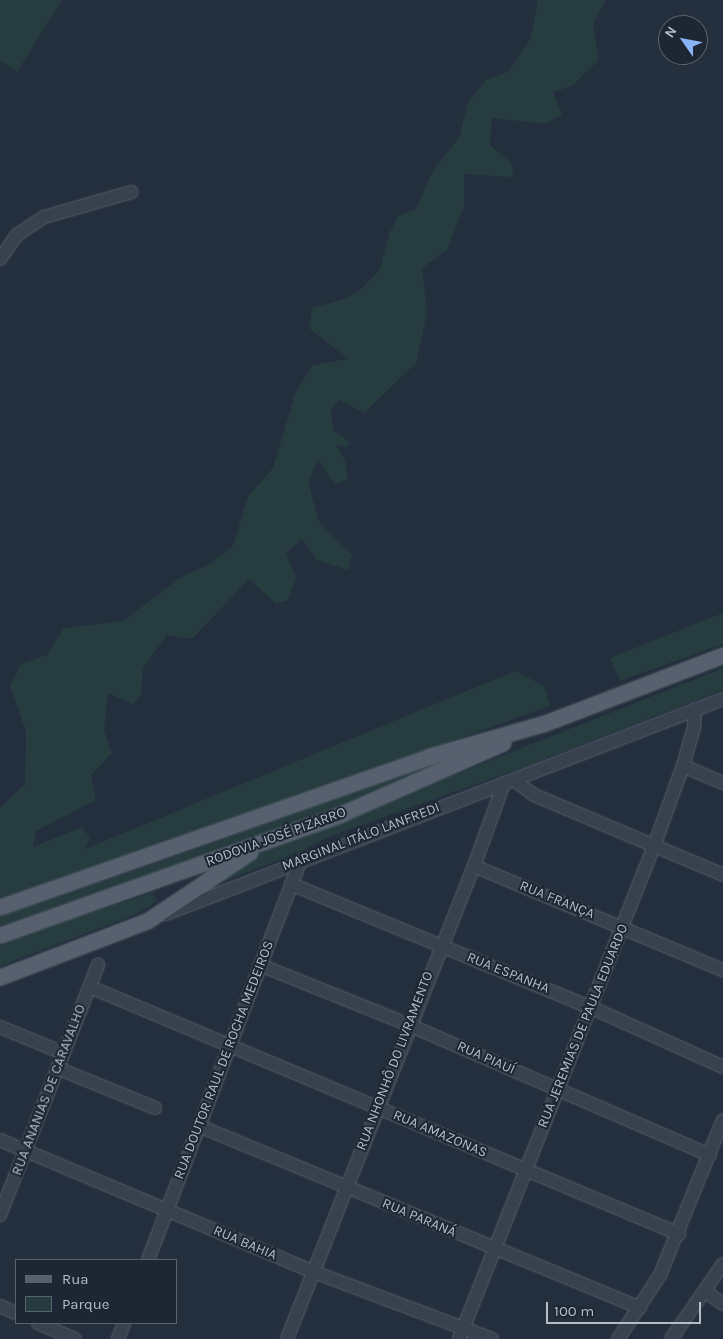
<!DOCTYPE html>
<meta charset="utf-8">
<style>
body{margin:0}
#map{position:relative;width:723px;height:1339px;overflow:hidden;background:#242f3e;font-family:Karla,sans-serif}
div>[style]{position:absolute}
.green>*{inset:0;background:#263c3f}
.roads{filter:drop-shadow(0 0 1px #565f6c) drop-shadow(0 0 1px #565f6c)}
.minor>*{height:12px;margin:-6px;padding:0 6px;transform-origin:6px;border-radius:6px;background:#38414e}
.major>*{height:15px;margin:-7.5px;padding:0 7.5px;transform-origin:7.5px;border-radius:7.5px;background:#56606e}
span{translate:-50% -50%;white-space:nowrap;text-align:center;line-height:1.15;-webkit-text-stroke:4px #1d2633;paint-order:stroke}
.street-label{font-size:14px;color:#b4bcc9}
.legend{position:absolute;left:15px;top:1259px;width:162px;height:65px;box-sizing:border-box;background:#1d2633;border:1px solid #59626f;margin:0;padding:6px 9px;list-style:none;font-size:15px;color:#b4bcc9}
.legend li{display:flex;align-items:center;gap:10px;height:25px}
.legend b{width:25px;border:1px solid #59626f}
.north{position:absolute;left:658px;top:15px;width:50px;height:50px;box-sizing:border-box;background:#1d2633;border:1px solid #59626f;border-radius:50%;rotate:303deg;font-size:14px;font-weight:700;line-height:20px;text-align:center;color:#b4bcc9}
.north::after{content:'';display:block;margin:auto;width:18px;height:22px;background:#8ab4f8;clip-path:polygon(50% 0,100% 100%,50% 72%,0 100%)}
.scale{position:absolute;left:546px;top:1302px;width:155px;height:22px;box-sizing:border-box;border:2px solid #b4bcc9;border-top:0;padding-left:6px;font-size:15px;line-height:18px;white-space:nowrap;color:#b4bcc9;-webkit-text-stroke:4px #1d2633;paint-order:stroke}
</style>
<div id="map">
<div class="green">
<i style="clip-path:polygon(0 0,62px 0,17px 72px,0 60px)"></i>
<i style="clip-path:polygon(538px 0,606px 0,593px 24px,599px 60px,572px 86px,553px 92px,562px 114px,547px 124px,492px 118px,490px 145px,511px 163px,514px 177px,464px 174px,464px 207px,447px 250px,422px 268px,427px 313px,416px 363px,364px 413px,339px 400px,331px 410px,333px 430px,351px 443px,346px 447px,336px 445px,345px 460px,348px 479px,335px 484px,318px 460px,308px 482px,319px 522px,352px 555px,348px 570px,317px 560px,302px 539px,286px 553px,296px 578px,288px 600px,276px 604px,249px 579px,192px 639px,167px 635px,143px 668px,141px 695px,133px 704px,108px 693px,104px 730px,112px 753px,91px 775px,96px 800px,36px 831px,33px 847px,82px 827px,90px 838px,85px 849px,515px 671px,544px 686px,550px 706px,0 902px,0 808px,25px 784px,26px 732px,10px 686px,21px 664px,47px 655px,64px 628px,123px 621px,181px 577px,208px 565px,233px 546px,248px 496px,273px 468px,296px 391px,313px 365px,348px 359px,309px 328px,312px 308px,345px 299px,358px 292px,380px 269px,389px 234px,398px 216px,416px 209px,433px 170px,459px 138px,468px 102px,486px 80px,508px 72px,531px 38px)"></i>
<i style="clip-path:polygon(723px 613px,723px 644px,620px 681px,610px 658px)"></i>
<i style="clip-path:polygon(723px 668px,723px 690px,524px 767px,328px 837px,302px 851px,191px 894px,271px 848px)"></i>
<i style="clip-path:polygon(470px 751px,432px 771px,224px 850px,0 926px,0 916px,205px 846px,396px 774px)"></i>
<i style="clip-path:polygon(151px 893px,158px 900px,139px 913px,0 966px,0 943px)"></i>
</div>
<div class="roads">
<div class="minor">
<i style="left:0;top:259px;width:29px;rotate:-55deg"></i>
<i style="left:17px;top:235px;width:32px;rotate:-34deg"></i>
<i style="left:44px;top:217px;width:91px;rotate:-16deg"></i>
<i style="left:683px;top:766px;width:43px;rotate:23deg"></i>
<i style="left:514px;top:780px;width:25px;rotate:37deg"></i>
<i style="left:534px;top:795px;width:205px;rotate:22.9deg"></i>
<i style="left:474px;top:866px;width:270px;rotate:22.7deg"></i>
<i style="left:291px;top:884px;width:323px;rotate:22.4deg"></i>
<i style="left:590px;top:1007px;width:146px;rotate:24.3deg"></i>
<i style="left:166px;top:914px;width:597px;rotate:-21.11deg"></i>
<i style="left:260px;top:965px;width:161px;rotate:21.9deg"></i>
<i style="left:409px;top:1025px;width:328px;rotate:23.4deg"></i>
<i style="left:90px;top:987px;width:639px;rotate:22.75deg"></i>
<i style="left:0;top:1027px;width:68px;rotate:22.4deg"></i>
<i style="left:57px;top:1068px;width:106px;rotate:22.2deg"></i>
<i style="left:199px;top:1126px;width:477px;rotate:22.4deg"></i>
<i style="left:0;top:1140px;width:341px;rotate:22.8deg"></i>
<i style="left:314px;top:1272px;width:190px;rotate:20.6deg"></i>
<i style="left:0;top:1215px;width:269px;rotate:-68.6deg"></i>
<i style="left:148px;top:1260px;width:428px;rotate:-69.1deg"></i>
<i style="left:705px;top:1291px;width:22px;rotate:36deg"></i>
<i style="left:0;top:1306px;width:17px;rotate:24deg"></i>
<i style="left:38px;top:1323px;width:40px;rotate:23.4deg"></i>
<i style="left:118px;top:1339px;width:17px;rotate:-69deg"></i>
<i style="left:287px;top:1339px;width:509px;rotate:-68.43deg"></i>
<i style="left:474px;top:866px;width:88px;rotate:-70.1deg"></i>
<i style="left:459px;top:1339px;width:530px;rotate:-68.42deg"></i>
<i style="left:654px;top:846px;width:85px;rotate:-70.1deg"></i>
<i style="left:683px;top:766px;width:41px;rotate:-74.2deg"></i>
<i style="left:694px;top:727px;width:18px;rotate:-87deg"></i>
<i style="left:618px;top:1339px;width:77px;rotate:-56.7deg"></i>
<i style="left:660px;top:1275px;width:167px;rotate:-67.9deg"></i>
<i style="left:671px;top:1339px;width:91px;rotate:-55.3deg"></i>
</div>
<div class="major">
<i style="left:0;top:907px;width:456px;rotate:-19.3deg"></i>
<i style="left:430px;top:756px;width:120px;rotate:-16deg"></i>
<i style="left:545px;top:723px;width:191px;rotate:-20.9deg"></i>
<i style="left:0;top:935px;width:362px;rotate:-19.5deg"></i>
<i style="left:341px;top:814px;width:177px;rotate:-23.7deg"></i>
<i style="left:0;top:977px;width:157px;rotate:-20.9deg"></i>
<i style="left:147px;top:921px;width:124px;rotate:-33.8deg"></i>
</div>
</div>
<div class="street-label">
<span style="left:276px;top:837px;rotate:-20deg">RODOVIA JOSÉ PIZARRO</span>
<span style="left:361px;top:837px;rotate:-21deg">MARGINAL ITÁLO LANFREDI</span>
<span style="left:557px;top:900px;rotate:22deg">RUA FRANÇA</span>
<span style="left:508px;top:973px;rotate:22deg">RUA ESPANHA</span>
<span style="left:583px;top:1026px;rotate:-68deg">RUA JEREMIAS DE PAULA EDUARDO</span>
<span style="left:486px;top:1058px;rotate:24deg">RUA PIAUÍ</span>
<span style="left:224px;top:1060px;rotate:-69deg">RUA DOUTOR RAUL DE ROCHA MEDEIROS</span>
<span style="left:395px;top:1061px;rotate:-69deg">RUA NHONHÔ DO LIVRAMENTO</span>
<span style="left:49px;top:1090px;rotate:-69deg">RUA ANANIAS DE CARAVALHO</span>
<span style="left:440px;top:1134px;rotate:23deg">RUA AMAZONAS</span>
<span style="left:419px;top:1218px;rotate:23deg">RUA PARANÁ</span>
<span style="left:245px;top:1243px;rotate:23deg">RUA BAHIA</span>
</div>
<ul class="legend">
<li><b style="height:6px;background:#56606e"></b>Rua</li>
<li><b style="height:14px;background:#263c3f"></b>Parque</li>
</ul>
<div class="north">N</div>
<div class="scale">100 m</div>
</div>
